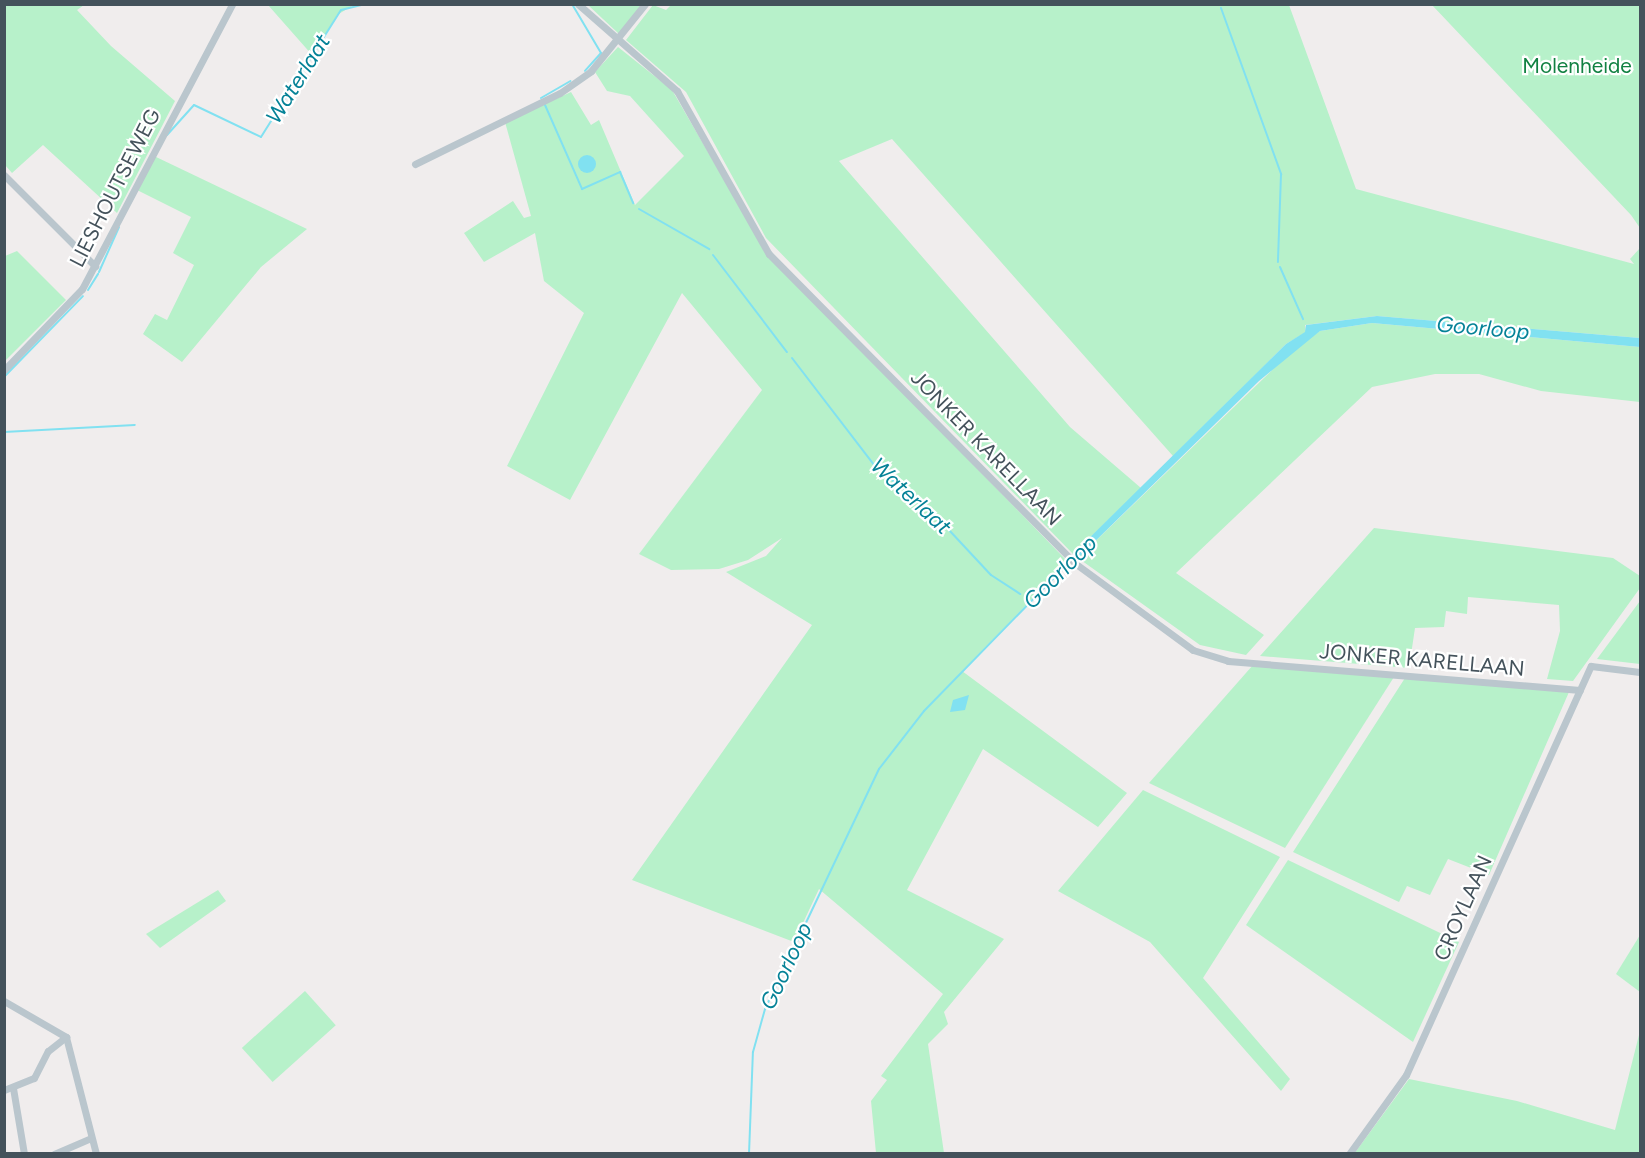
<!DOCTYPE html>
<style>
body{margin:0}
#map{position:relative;width:1645px;height:1158px;overflow:hidden;background:#f0eded;font-family:Figtree,sans-serif}
div>[style]{position:absolute}
.green>*{inset:0;background:#b7f1ca;transform-origin:0 0}
.water>*{inset:0;background:#81e1f1}
.round{border-radius:50%}
.stream>*{height:2px;margin:-1px;padding:0 1px;transform-origin:1px;border-radius:1px;background:#81e1f1}
.street>*{height:7px;margin:-3.5px;padding:0 3.5px;transform-origin:3.5px;border-radius:3.5px;background:#bac6cd}
span{translate:-50% -50%;white-space:nowrap;text-align:center;line-height:1.15;-webkit-text-stroke:4.5px #fff;paint-order:stroke}
.park-label{font-size:21px;color:#118142}
.street-label{font-size:21px;color:#44525b}
.water-label{font-size:22px;color:#058297;font-style:italic}
.frame{position:absolute;inset:0;border:6px solid #44525b;pointer-events:none}
</style>
<div id="map">
<div class="green">
<i style="clip-path:polygon(672px 4px,1289px 5px,1356px 189px,1634px 264px,1630px 259px,1640px 248px,1640px 338px,1377px 316px,1305px 325px,1306px 332px,1286px 344px,1173px 456px,892px 139px,839px 161px,1070px 427px,1141px 488px,1073px 554px,766px 238px,686px 92px,626px 40px,653px 5px,666px 10px)"></i>
<i style="clip-path:polygon(4px 5px,84px 5px,77px 10px,111px 46px,175px 101px,117px 213px,43px 145px,12px 173px,5px 165px)"></i>
<i style="clip-path:polygon(268px 5px,351px 4px,352px 6px,337px 15px,313px 56px)"></i>
<i style="clip-path:polygon(588px 5px,643px 5px,619px 34px)"></i>
<i style="clip-path:polygon(1432px 5px,1640px 5px,1640px 228px,1631px 215px)"></i>
<i style="clip-path:polygon(618px 47px,672px 90px,766px 252px,1068px 562px,962px 671px,1127px 793px,1098px 827px,983px 749px,907px 890px,1004px 939px,944px 1012px,948px 1024px,928px 1044px,944px 1153px,876px 1153px,871px 1101px,887px 1080px,881px 1076px,943px 994px,819px 889px,794px 942px,632px 880px,812px 625px,726px 572px,766px 556px,782px 538px,748px 560px,719px 569px,671px 570px,639px 554px,762px 390px,682px 293px,570px 500px,507px 466px,584px 313px,544px 281px,535px 233px,484px 262px,464px 233px,513px 201px,524px 218px,531px 216px,505px 122px,571px 92px,591px 125px,599px 120px,635px 205px,684px 156px,630px 96px,607px 91px,595px 72px)"></i>
<i style="clip-path:polygon(154px 156px,307px 229px,261px 267px,182px 362px,143px 334px,155px 314px,167px 320px,194px 265px,173px 253px,191px 217px,137px 190px)"></i>
<i style="clip-path:polygon(17px 251px,66px 300px,5px 361px,5px 256px)"></i>
<i style="clip-path:polygon(1372px 323px,1640px 347px,1640px 402px,1541px 391px,1479px 374px,1435px 374px,1372px 387px,1176px 573px,1264px 635px,1246px 655px,1200px 645px,1078px 558px,1297px 346px,1320px 331px)"></i>
<i style="clip-path:polygon(1374px 528px,1613px 558px,1640px 576px,1640px 588px,1573px 681px,1547px 679px,1560px 631px,1559px 605px,1468px 597px,1467px 614px,1446px 611px,1444px 627px,1415px 628px,1409px 668px,1260px 656px)"></i>
<i style="clip-path:polygon(1640px 601px,1640px 664px,1597px 659px)"></i>
<i style="clip-path:polygon(1253px 665px,1394px 677px,1285px 848px,1149px 783px)"></i>
<i style="clip-path:polygon(1405px 678px,1569px 692px,1489px 875px,1448px 859px,1430px 895px,1407px 886px,1399px 902px,1293px 852px)"></i>
<i style="clip-path:polygon(1143px 790px,1280px 857px,1203px 978px,1290px 1079px,1281px 1091px,1150px 942px,1058px 891px)"></i>
<i style="clip-path:polygon(1288px 860px,1459px 942px,1413px 1042px,1246px 925px)"></i>
<i style="clip-path:polygon(218px 890px,226px 901px,160px 948px,146px 934px)"></i>
<i style="clip-path:polygon(1640px 935px,1640px 992px,1616px 974px)"></i>
<i style="left:305px;top:991px;width:46px;height:85px;rotate:48deg"></i>
<i style="clip-path:polygon(1640px 1031px,1640px 1153px,1354px 1154px,1409px 1079px,1517px 1101px,1615px 1130px)"></i>
</div>
<div class="water">
<i class="round" style="left:578px;top:155px;width:18px;height:18px"></i>
<i style="clip-path:polygon(1377px 316px,1640px 338px,1640px 347px,1372px 323px,1320px 331px,1259px 381px,1078px 558px,1073px 554px,1286px 344px,1305px 332px,1306px 325px)"></i>
<i style="clip-path:polygon(969px 695px,965px 710px,950px 712px,953px 700px)"></i>
</div>
<div class="stream">
<i style="left:572px;top:4px;width:57px;rotate:59.4deg"></i>
<i style="left:601px;top:53px;width:24px;rotate:132deg"></i>
<i style="left:1221px;top:8px;width:177px;rotate:70.1deg"></i>
<i style="left:1281px;top:174px;width:88px;rotate:92deg"></i>
<i style="left:541px;top:98px;width:34px;rotate:-30deg"></i>
<i style="left:545px;top:105px;width:92px;rotate:66.2deg"></i>
<i style="left:582px;top:189px;width:42px;rotate:-24.1deg"></i>
<i style="left:620px;top:172px;width:34px;rotate:67deg"></i>
<i style="left:167px;top:135px;width:40px;rotate:-48deg"></i>
<i style="left:194px;top:105px;width:74px;rotate:25.5deg"></i>
<i style="left:261px;top:137px;width:150px;rotate:-57.8deg"></i>
<i style="left:341px;top:10px;width:25px;rotate:-14deg"></i>
<i style="left:639px;top:209px;width:81px;rotate:29.7deg"></i>
<i style="left:713px;top:255px;width:122px;rotate:52.7deg"></i>
<i style="left:1280px;top:267px;width:57px;rotate:66.1deg"></i>
<i style="left:99px;top:272px;width:49px;rotate:-66deg"></i>
<i style="left:88px;top:290px;width:19px;rotate:-58deg"></i>
<i style="left:792px;top:358px;width:136px;rotate:52.5deg"></i>
<i style="left:875px;top:466px;width:77px;rotate:39.2deg"></i>
<i style="left:935px;top:515px;width:82px;rotate:47deg"></i>
<i style="left:991px;top:575px;width:35px;rotate:33deg"></i>
<i style="left:4px;top:377px;width:113px;rotate:-45.7deg"></i>
<i style="left:4px;top:432px;width:131px;rotate:-3.1deg"></i>
<i style="left:749px;top:1154px;width:102px;rotate:-87.8deg"></i>
<i style="left:753px;top:1052px;width:45px;rotate:-74.4deg"></i>
<i style="left:765px;top:1009px;width:266px;rotate:-64.6deg"></i>
<i style="left:879px;top:769px;width:73px;rotate:-52.2deg"></i>
<i style="left:924px;top:711px;width:219px;rotate:-45.7deg"></i>
</div>
<div class="street">
<i style="left:578px;top:4px;width:132px;rotate:41.3deg"></i>
<i style="left:677px;top:91px;width:187px;rotate:60.6deg"></i>
<i style="left:769px;top:254px;width:436px;rotate:45.3deg"></i>
<i style="left:1076px;top:564px;width:145px;rotate:36.3deg"></i>
<i style="left:1193px;top:650px;width:37px;rotate:17deg"></i>
<i style="left:1228px;top:661px;width:353px;rotate:4.7deg"></i>
<i style="left:415px;top:164px;width:161px;rotate:-26.1deg"></i>
<i style="left:560px;top:93px;width:38px;rotate:-35deg"></i>
<i style="left:591px;top:71px;width:86px;rotate:-51.1deg"></i>
<i style="left:4px;top:175px;width:129px;rotate:45deg"></i>
<i style="left:4px;top:370px;width:112px;rotate:-46.1deg"></i>
<i style="left:82px;top:289px;width:322px;rotate:-62.2deg"></i>
<i style="left:4px;top:1001px;width:72px;rotate:30.1deg"></i>
<i style="left:66px;top:1037px;width:121px;rotate:75.6deg"></i>
<i style="left:13px;top:1088px;width:67px;rotate:80.5deg"></i>
<i style="left:4px;top:1090px;width:32px;rotate:-22deg"></i>
<i style="left:34px;top:1078px;width:30px;rotate:-63deg"></i>
<i style="left:48px;top:1051px;width:23px;rotate:-38deg"></i>
<i style="left:54px;top:1154px;width:40px;rotate:-23.4deg"></i>
<i style="left:1349px;top:1154px;width:97px;rotate:-54.2deg"></i>
<i style="left:1406px;top:1075px;width:449px;rotate:-65.7deg"></i>
<i style="left:1591px;top:666px;width:49px;rotate:7deg"></i>
</div>
<div class="park-label">
<span style="left:1577px;top:66px">Molenheide</span>
</div>
<div class="street-label">
<span style="left:115px;top:188px;rotate:-63deg">LIESHOUTSEWEG</span>
<span style="left:986px;top:448px;rotate:46deg">JONKER KARELLAAN</span>
<span style="left:1422px;top:660px;rotate:5deg">JONKER KARELLAAN</span>
<span style="left:1463px;top:908px;rotate:-66deg">CROYLAAN</span>
</div>
<div class="water-label">
<span style="left:298px;top:79px;rotate:-58deg">Waterlaat</span>
<span style="left:1483px;top:328px;rotate:5deg">Goorloop</span>
<span style="left:911px;top:496px;rotate:43deg">Waterlaat</span>
<span style="left:1060px;top:572px;rotate:-45deg">Goorloop</span>
<span style="left:786px;top:966px;rotate:-65deg">Goorloop</span>
</div>
<div class="frame"></div>
</div>
